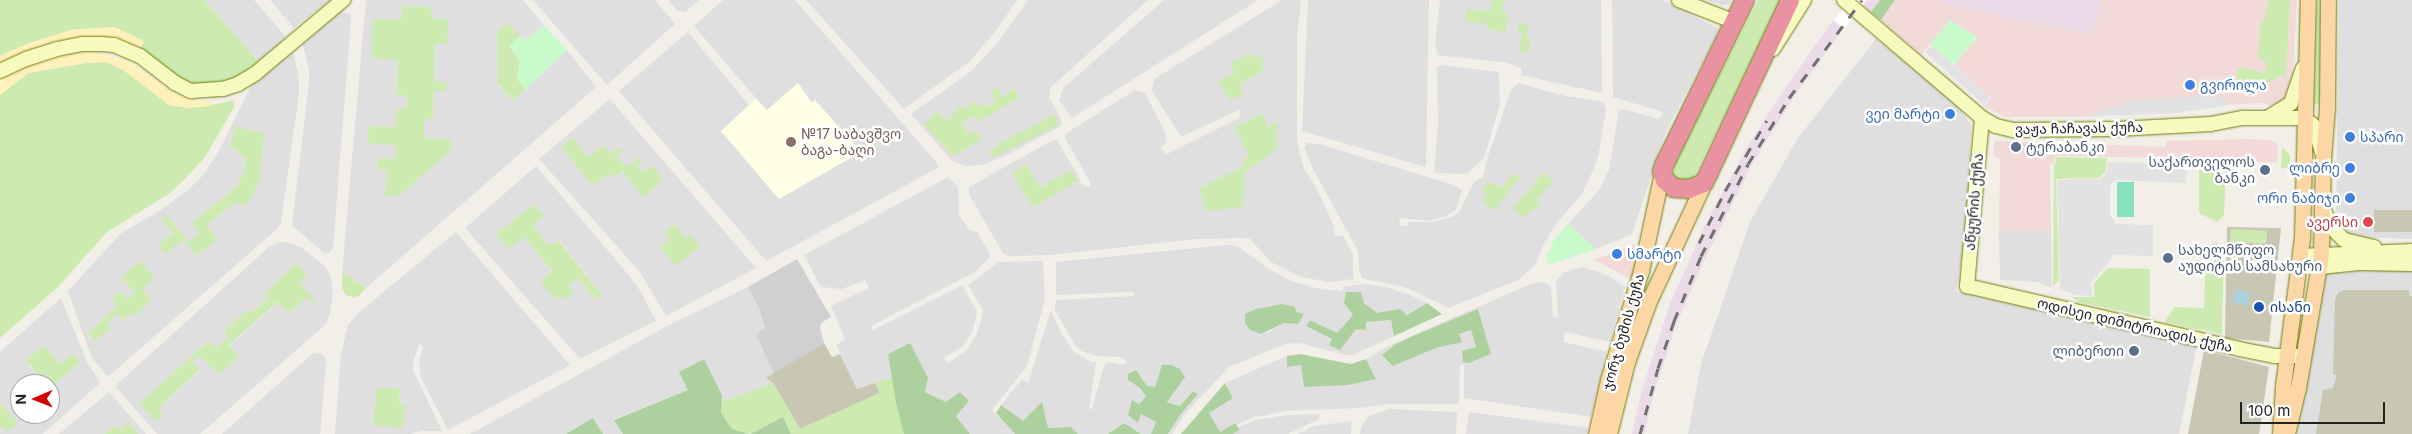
<!DOCTYPE html>
<meta charset="utf-8">
<style>
body{margin:0}
#map{position:relative;width:2412px;height:434px;overflow:hidden;background:#f2efe9;font-family:Inter,"Noto Sans Georgian",sans-serif}
div>[style]{position:absolute}
.residential>*{inset:0;background:#e0dfdf}
.commercial>*{inset:0;background:#f2dad9}
.industrial>*{inset:0;background:#ebdbe8}
.education>*{inset:0;background:#ffffe5}
.religious>*{inset:0;background:#d0d0d0}
.construction>*{inset:0;background:#c7c7b4;transform-origin:0 0}
.grass>*{inset:0;background:#cdebb0;transform-origin:0 0}
.forest>*{inset:0;background:#add19e}
.sand>*{inset:0;background:#fff1ba}
.park>*{inset:0;background:#c8facc}
.pitch>*{inset:0;background:#88e0be;transform-origin:0 0}
.parking>*{inset:0;background:#e2e2e2;transform-origin:0 0}
.water>*{inset:0;background:#aad3df;transform-origin:0 0}
.pier>*{inset:0;background:#fff}
.roads{filter:drop-shadow(0 0 1px #707d05) drop-shadow(0 0 1px #707d05)}
.secondary>*{height:14px;margin:-7px;padding:0 7px;transform-origin:7px;border-radius:7px;background:#f7fabf}
.primary>*{height:15px;margin:-7.5px;padding:0 7.5px;transform-origin:7.5px;border-radius:7.5px;background:#fcd6a4}
.highway>*{height:18px;margin:-9px;padding:0 9px;transform-origin:9px;border-radius:9px;background:#e892a2}
.rail>*{height:3px;margin-top:-1.5px;transform-origin:0;background:repeating-linear-gradient(90deg,#707070 0 10px,transparent 0 20px)}
.dots>*{width:14px;height:14px;translate:-50% -50%;box-sizing:border-box;border:2px solid #fff;border-radius:50%}
span{translate:-50% -50%;white-space:nowrap;text-align:center;line-height:1.15;-webkit-text-stroke:5px #fff;paint-order:stroke}
.shop-label{font-size:14px;color:#366cbe}
.left{translate:0 -50%;text-align:left}
.right{translate:-100% -50%;text-align:right}
.street-label{font-size:14px;color:#222}
.education-label{font-size:14px;color:#785e54}
.service-label{font-size:14px;color:#4e5e75}
.health-label{font-size:14px;color:#be3a42}
.transit-label{font-size:14px;color:#164399}
.north{position:absolute;left:10px;top:374px;width:50px;height:50px;box-sizing:border-box;background:#fff;border:1px solid #a7a7a7;border-radius:50%;rotate:269deg;font-size:14px;font-weight:700;line-height:20px;text-align:center;color:#222}
.north::after{content:'';display:block;margin:auto;width:18px;height:22px;background:#d40000;clip-path:polygon(50% 0,100% 100%,50% 72%,0 100%)}
.scale{position:absolute;left:2240px;top:402px;width:145px;height:22px;box-sizing:border-box;border:2px solid #222;border-top:0;padding-left:6px;font-size:15px;line-height:18px;white-space:nowrap;color:#222;-webkit-text-stroke:4px #fff;paint-order:stroke}
</style>
<div id="map">
<div class="residential">
<i style="clip-path:polygon(204px 0,254px 0,286px 37px,260px 63px)"></i>
<i style="clip-path:polygon(270px 0,331px 0,294px 28px)"></i>
<i style="clip-path:polygon(evenodd,366px 0,523px 0,544px 25px,525px 42px,497px 32px,498px 85px,513px 101px,567px 50px,596px 87px,366px 288px,344px 273px,343px 261px,366px 0,402px 6px,431px 8px,430px 18px,448px 19px,435px 43px,434px 82px,446px 82px,446px 90px,434px 90px,433px 118px,424px 118px,424px 139px,451px 139px,385px 195px,387px 170px,378px 158px,395px 159px,396px 145px,369px 126px,396px 127px,397px 109px,406px 109px,407px 96px,396px 95px,398px 60px,374px 19px,401px 20px,402px 6px)"></i>
<i style="clip-path:polygon(533px 0,655px 0,675px 24px,607px 85px)"></i>
<i style="clip-path:polygon(668px 0,699px 0,685px 12px,678px 11px)"></i>
<i style="clip-path:polygon(723px 0,795px 0,937px 163px,938px 168px,766px 261px,619px 91px,688px 32px,749px 105px,721px 131px,779px 199px,815px 101px,767px 111px,694px 26px)"></i>
<i style="clip-path:polygon(806px 0,1017px 0,995px 32px,970px 61px,904px 109px)"></i>
<i style="clip-path:polygon(evenodd,1028px 0,1148px 0,1051px 87px,1049px 97px,1060px 117px,1062px 123px,1059px 127px,1001px 158px,982px 165px,965px 166px,952px 161px,911px 114px,970px 72px,996px 45px,1028px 0,997px 87px,1002px 99px,1019px 98px,978px 122px,973px 116px,960px 123px,968px 135px,924px 125px,937px 112px,947px 121px,965px 110px,980px 107px,984px 104px,988px 107px,996px 101px,997px 87px)"></i>
<i style="clip-path:polygon(1164px 0,1258px 0,1072px 118px,1059px 100px,1063px 88px)"></i>
<i style="clip-path:polygon(evenodd,1282px 0,1300px 0,1301px 5px,1297px 35px,1297px 140px,1304px 169px,1316px 187px,1334px 227px,1334px 235px,1343px 236px,1353px 254px,1353px 279px,1329px 282px,1301px 277px,1271px 262px,1250px 239px,1243px 238px,1198px 239px,1050px 255px,1013px 256px,1006px 255px,1002px 252px,969px 194px,969px 187px,1053px 140px,1057px 140px,1080px 179px,1080px 183px,1087px 187px,1090px 186px,1090px 182px,1065px 138px,1065px 134px,1135px 90px,1145px 93px,1165px 132px,1166px 144px,1161px 147px,1165px 155px,1241px 117px,1239px 110px,1181px 137px,1152px 91px,1154px 79px,1282px 0,1251px 54px,1252px 58px,1263px 71px,1240px 84px,1218px 81px,1235px 73px,1231px 64px,1251px 54px,1282px 0,1277px 121px,1277px 147px,1243px 173px,1200px 188px,1244px 166px,1267px 128px,1277px 121px,1282px 0,1026px 165px,1040px 189px,1012px 173px,1026px 165px)"></i>
<i style="clip-path:polygon(1308px 0,1429px 0,1426px 167px,1302px 131px)"></i>
<i style="clip-path:polygon(1440px 0,1492px 0,1488px 30px,1508px 12px,1503px 11px,1504px 0,1601px 0,1602px 93px,1521px 75px,1521px 68px,1508px 63px,1438px 55px,1435px 44px)"></i>
<i style="clip-path:polygon(1612px 0,1661px 0,1690px 10px,1689px 14px,1720px 29px,1666px 131px,1632px 234px,1596px 249px,1568px 224px,1600px 189px,1609px 170px,1619px 110px,1623px 109px,1659px 119px,1663px 112px,1613px 97px)"></i>
<i style="clip-path:polygon(1705px 0,1733px 0,1730px 5px,1721px 5px)"></i>
<i style="clip-path:polygon(2339px 0,2412px 0,2412px 239px,2355px 237px,2344px 230px,2338px 219px,2336px 209px)"></i>
<i style="clip-path:polygon(340px 12px,350px 14px,351px 19px,333px 248px,329px 253px,324px 253px,292px 225px,309px 83px,309px 69px,302px 42px,304px 38px)"></i>
<i style="clip-path:polygon(1876px 39px,1955px 102px,1971px 125px,1968px 224px,1956px 291px,2197px 344px,2179px 434px,1688px 434px,1701px 364px,1750px 222px,1798px 138px)"></i>
<i style="clip-path:polygon(evenodd,293px 51px,299px 79px,299px 93px,281px 223px,277px 229px,110px 375px,106px 375px,91px 356px,68px 291px,120px 234px,159px 211px,188px 190px,203px 175px,220px 149px,254px 80px,293px 51px,246px 159px,246px 206px,234px 203px,206px 226px,217px 238px,196px 256px,183px 240px,158px 245px,173px 233px,166px 215px,188px 243px,200px 233px,192px 223px,236px 187px,244px 172px,246px 159px,293px 51px,136px 292px,107px 323px,111px 328px,94px 342px,87px 333px,118px 306px,112px 299px,127px 300px,136px 292px)"></i>
<i style="clip-path:polygon(1441px 65px,1499px 72px,1500px 104px,1484px 158px,1467px 174px,1434px 173px,1438px 122px,1437px 67px)"></i>
<i style="clip-path:polygon(evenodd,1518px 83px,1565px 96px,1599px 101px,1604px 104px,1606px 110px,1598px 157px,1589px 180px,1581px 195px,1556px 224px,1543px 246px,1536px 264px,1518px 280px,1449px 308px,1407px 288px,1362px 278px,1359px 269px,1358px 251px,1312px 167px,1304px 147px,1307px 143px,1319px 144px,1454px 185px,1462px 190px,1456px 210px,1446px 216px,1428px 221px,1400px 218px,1399px 226px,1407px 226px,1408px 222px,1433px 222px,1454px 216px,1459px 212px,1474px 182px,1483px 177px,1487px 159px,1511px 90px,1518px 83px,1543px 173px,1553px 180px,1536px 201px,1543px 173px)"></i>
<i style="clip-path:polygon(evenodd,610px 99px,756px 268px,666px 316px,640px 272px,539px 159px,610px 99px,573px 138px,588px 157px,611px 154px,617px 156px,626px 167px,637px 165px,643px 172px,609px 173px,562px 147px,573px 138px)"></i>
<i style="clip-path:polygon(evenodd,536px 166px,627px 273px,641px 292px,656px 321px,580px 359px,465px 228px,536px 166px,535px 204px,544px 216px,533px 225px,550px 247px,559px 240px,602px 295px,596px 300px,578px 278px,568px 286px,574px 293px,561px 295px,555px 299px,552px 272px,524px 236px,535px 204px)"></i>
<i style="clip-path:polygon(948px 177px,958px 187px,959px 214px,969px 230px,977px 232px,991px 256px,975px 272px,871px 326px,873px 330px,962px 285px,977px 312px,972px 332px,963px 346px,944px 358px,948px 363px,966px 351px,976px 336px,982px 317px,982px 308px,968px 285px,999px 262px,1043px 261px,1045px 299px,1027px 366px,992px 410px,1015px 434px,970px 434px,956px 416px,969px 401px,946px 402px,925px 392px,888px 354px,892px 378px,857px 389px,836px 345px,845px 339px,831px 306px,869px 288px,865px 280px,842px 289px,821px 287px,804px 255px)"></i>
<i style="clip-path:polygon(1999px 231px,2051px 231px,2052px 288px,2037px 282px,2000px 280px)"></i>
<i style="clip-path:polygon(evenodd,456px 232px,570px 365px,448px 430px,421px 378px,419px 361px,423px 346px,419px 344px,414px 359px,413px 370px,442px 431px,421px 431px,410px 434px,335px 434px,341px 354px,348px 325px,357px 314px,456px 232px,377px 387px,400px 389px,399px 404px,377px 387px)"></i>
<i style="clip-path:polygon(evenodd,279px 242px,287px 242px,302px 248px,325px 266px,331px 277px,333px 295px,329px 317px,324px 326px,200px 434px,157px 434px,115px 386px,269px 247px,279px 242px,299px 282px,317px 303px,307px 297px,279px 302px,229px 346px,218px 375px,200px 354px,192px 361px,200px 371px,158px 408px,139px 403px,209px 341px,216px 348px,229px 337px,224px 330px,248px 310px,251px 313px,268px 298px,264px 293px,299px 282px)"></i>
<i style="clip-path:polygon(evenodd,1226px 245px,1237px 246px,1269px 269px,1291px 281px,1320px 289px,1343px 291px,1343px 287px,1363px 284px,1385px 287px,1408px 294px,1427px 303px,1406px 315px,1400px 309px,1377px 314px,1364px 303px,1337px 333px,1310px 320px,1306px 326px,1332px 339px,1356px 329px,1366px 322px,1391px 320px,1394px 336px,1353px 355px,1345px 355px,1300px 343px,1285px 344px,1229px 367px,1184px 415px,1172px 434px,1168px 434px,1180px 415px,1198px 394px,1192px 391px,1180px 406px,1167px 401px,1155px 387px,1147px 387px,1141px 376px,1128px 380px,1141px 388px,1146px 396px,1139px 404px,1132px 401px,1140px 413px,1156px 422px,1151px 434px,1141px 434px,1124px 423px,1108px 434px,1078px 434px,1071px 427px,1048px 428px,1023px 422px,1001px 405px,1022px 379px,1028px 383px,1051px 310px,1060px 331px,1074px 352px,1092px 362px,1096px 362px,1089px 409px,1092px 409px,1104px 365px,1108px 362px,1125px 365px,1127px 361px,1120px 357px,1097px 356px,1081px 351px,1075px 345px,1055px 311px,1055px 305px,1057px 300px,1134px 296px,1133px 292px,1056px 295px,1056px 262px,1226px 245px,1272px 305px,1298px 324px,1284px 323px,1267px 333px,1245px 315px,1272px 305px)"></i>
<i style="clip-path:polygon(2345px 266px,2412px 268px,2412px 434px,2296px 434px,2319px 294px,2327px 272px)"></i>
<i style="clip-path:polygon(evenodd,1582px 267px,1607px 275px,1625px 287px,1610px 342px,1565px 332px,1563px 342px,1607px 352px,1591px 417px,1464px 398px,1464px 364px,1460px 365px,1459px 404px,1390px 404px,1359px 408px,1286px 411px,1254px 417px,1220px 432px,1209px 413px,1233px 398px,1225px 383px,1287px 356px,1287px 367px,1301px 365px,1376px 378px,1366px 359px,1386px 347px,1533px 283px,1546px 282px,1551px 287px,1553px 317px,1558px 317px,1556px 281px,1564px 272px,1582px 267px,1478px 310px,1491px 354px,1476px 347px,1471px 330px,1459px 334px,1461px 342px,1436px 348px,1393px 366px,1478px 310px)"></i>
<i style="clip-path:polygon(748px 287px,761px 312px,760px 314px,765px 329px,756px 335px,774px 374px,767px 378px,773px 383px,721px 402px,722px 395px,704px 359px,688px 390px,614px 419px,623px 434px,603px 434px,593px 418px,566px 434px,470px 434px,669px 325px)"></i>
<i style="clip-path:polygon(evenodd,61px 298px,87px 362px,100px 383px,43px 434px,0 434px,2px 427px,18px 422px,0 403px,0 352px,61px 298px,72px 354px,79px 363px,50px 388px,50px 414px,20px 414px,20px 384px,46px 384px,26px 361px,60px 364px,72px 354px)"></i>
<i style="clip-path:polygon(319px 353px,325px 357px,326px 363px,320px 434px,222px 434px,312px 354px)"></i>
<i style="clip-path:polygon(109px 392px,146px 434px,59px 434px)"></i>
<i style="clip-path:polygon(1389px 409px,1457px 412px,1456px 434px,1360px 434px,1362px 425px,1368px 417px)"></i>
<i style="clip-path:polygon(1469px 412px,1589px 428px,1588px 434px,1466px 434px)"></i>
<i style="clip-path:polygon(1319px 414px,1319px 419px,1288px 434px,1232px 434px,1239px 430px,1239px 427px,1255px 420px,1287px 415px)"></i>
<i style="clip-path:polygon(1352px 421px,1351px 434px,1298px 434px,1314px 426px)"></i>
</div>
<div class="commercial">
<i style="clip-path:polygon(1895px 0,1943px 0,1949px 5px,2089px 34px,2096px 24px,2101px 0,2269px 0,2265px 17px,2260px 24px,2258px 57px,2267px 64px,2264px 73px,2236px 80px,2281px 75px,2286px 78px,2290px 0,2297px 0,2292px 91px,2277px 108px,2263px 103px,2228px 105px,2229px 99px,2134px 101px,2082px 117px,2005px 117px,1984px 106px,1991px 98px,1954px 65px,1977px 38px,1950px 20px,1921px 55px,1881px 20px)"></i>
<i style="clip-path:polygon(2247px 139px,2271px 140px,2276px 143px,2278px 147px,2277px 163px,2227px 159px,2055px 156px,2055px 163px,2050px 164px,2051px 231px,1999px 231px,2000px 159px,1993px 155px,1995px 141px,2030px 142px,2037px 150px,2061px 143px,2165px 147px,2166px 141px)"></i>
<i style="clip-path:polygon(1633px 245px,1639px 250px,1632px 277px,1629px 278px,1594px 260px)"></i>
</div>
<div class="industrial">
<i style="clip-path:polygon(1858px 0,1880px 0,1871px 12px)"></i>
<i style="clip-path:polygon(1943px 0,2101px 0,2096px 24px,2090px 34px,1949px 5px)"></i>
<i style="clip-path:polygon(1833px 20px,1843px 29px,1795px 95px,1754px 161px,1711px 246px,1676px 325px,1652px 400px,1644px 434px,1632px 434px,1642px 390px,1670px 304px,1706px 223px,1746px 149px,1779px 97px)"></i>
</div>
<div class="education">
<i style="clip-path:polygon(798px 83px,812px 103px,815px 100px,861px 152px,779px 199px,721px 131px,756px 99px,767px 110px)"></i>
</div>
<div class="religious">
<i style="clip-path:polygon(797px 259px,831px 317px,821px 323px,820px 328px,824px 343px,774px 374px,756px 335px,765px 328px,760px 314px,761px 312px,748px 287px)"></i>
</div>
<div class="construction">
<i style="left:2374px;top:210px;width:38px;height:22px"></i>
<i style="clip-path:polygon(2227px 227px,2281px 228px,2269px 342px,2225px 338px)"></i>
<i style="clip-path:polygon(2344px 290px,2409px 290px,2409px 296px,2412px 296px,2412px 434px,2316px 434px,2323px 390px,2333px 388px,2337px 375px,2333px 374px,2335px 299px,2338px 293px)"></i>
<i style="clip-path:polygon(824px 343px,832px 357px,840px 354px,857px 389px,875px 383px,880px 393px,800px 429px,773px 383px,766px 378px)"></i>
<i style="clip-path:polygon(2204px 350px,2269px 367px,2259px 434px,2188px 434px)"></i>
</div>
<div class="grass">
<i style="clip-path:polygon(0 0,204px 0,260px 63px,226px 84px,200px 86px,191px 84px,172px 72px,141px 48px,143px 41px,114px 27px,71px 30px,27px 44px,0 56px)"></i>
<i style="clip-path:polygon(1492px 0,1504px 0,1503px 11px,1508px 12px,1506px 32px,1488px 30px,1488px 24px,1465px 22px,1466px 9px,1490px 11px)"></i>
<i style="clip-path:polygon(1758px 0,1782px 0,1694px 177px,1690px 181px,1683px 183px,1673px 177px,1675px 162px)"></i>
<i style="clip-path:polygon(2269px 0,2290px 0,2286px 78px,2281px 75px,2271px 82px,2236px 81px,2238px 68px,2240px 67px,2264px 73px,2267px 64px,2258px 57px,2260px 24px,2265px 17px)"></i>
<i style="clip-path:polygon(2317px 0,2321px 0,2320px 104px,2313px 104px)"></i>
<i style="clip-path:polygon(402px 6px,431px 7px,431px 18px,448px 19px,447px 44px,435px 43px,434px 81px,447px 82px,446px 91px,434px 90px,433px 119px,424px 119px,424px 138px,451px 139px,451px 150px,399px 196px,385px 196px,387px 170px,377px 169px,378px 158px,395px 159px,396px 145px,368px 143px,369px 126px,395px 127px,397px 109px,406px 109px,407px 96px,396px 95px,398px 60px,372px 58px,373px 19px,401px 20px)"></i>
<i style="clip-path:polygon(508px 22px,520px 36px,510px 46px,520px 62px,517px 79px,526px 89px,513px 101px,498px 84px,497px 32px)"></i>
<i style="clip-path:polygon(1518px 24px,1528px 24px,1527px 37px,1531px 38px,1528px 53px,1519px 52px,1522px 33px,1518px 33px)"></i>
<i style="clip-path:polygon(1251px 53px,1252px 58px,1263px 56px,1263px 71px,1240px 84px,1243px 94px,1230px 101px,1218px 81px,1235px 73px,1230px 63px)"></i>
<i style="clip-path:polygon(107px 62px,203px 107px,234px 100px,234px 107px,205px 157px,183px 181px,170px 193px,107px 232px,57px 288px,0 338px,0 95px,28px 73px,86px 63px)"></i>
<i style="clip-path:polygon(998px 86px,1002px 98px,1014px 88px,1019px 98px,978px 122px,973px 116px,961px 123px,968px 135px,976px 130px,981px 140px,953px 156px,924px 125px,937px 112px,947px 121px,960px 105px,965px 110px,974px 101px,979px 107px,984px 103px,988px 107px,996px 101px,991px 93px)"></i>
<i style="clip-path:polygon(1264px 113px,1267px 128px,1277px 121px,1277px 148px,1244px 173px,1243px 207px,1206px 211px,1199px 188px,1244px 166px,1243px 159px,1249px 157px,1235px 127px)"></i>
<i style="clip-path:polygon(1055px 114px,1058px 125px,992px 158px,989px 152px,999px 144px)"></i>
<i style="clip-path:polygon(235px 126px,264px 134px,259px 182px,246px 206px,234px 203px,207px 225px,217px 239px,196px 256px,183px 240px,166px 254px,158px 245px,173px 233px,161px 219px,166px 215px,189px 242px,200px 233px,192px 223px,236px 187px,244px 172px,246px 159px,230px 145px)"></i>
<i style="clip-path:polygon(573px 138px,588px 157px,604px 145px,611px 154px,619px 147px,622px 151px,617px 156px,626px 167px,639px 157px,643px 160px,637px 165px,643px 172px,652px 165px,664px 180px,643px 197px,622px 171px,614px 178px,609px 173px,593px 186px,561px 147px)"></i>
<i style="clip-path:polygon(2282px 147px,2290px 155px,2290px 168px,2281px 168px)"></i>
<i style="clip-path:polygon(2056px 157px,2107px 158px,2106px 171px,2099px 178px,2056px 179px,2059px 280px,2053px 286px,2054px 164px,2056px 164px)"></i>
<i style="clip-path:polygon(2199px 159px,2226px 160px,2224px 216px,2217px 222px,2199px 213px)"></i>
<i style="clip-path:polygon(1026px 164px,1040px 188px,1071px 170px,1078px 181px,1033px 208px,1012px 173px)"></i>
<i style="clip-path:polygon(1543px 173px,1554px 180px,1536px 201px,1541px 204px,1522px 218px,1513px 208px)"></i>
<i style="clip-path:polygon(1512px 175px,1522px 175px,1494px 211px,1482px 201px,1487px 194px,1482px 191px,1488px 182px,1503px 187px)"></i>
<i style="clip-path:polygon(534px 204px,544px 216px,533px 225px,549px 246px,558px 240px,602px 295px,596px 300px,578px 278px,568px 286px,574px 293px,565px 300px,561px 295px,555px 299px,540px 281px,552px 271px,524px 237px,508px 249px,496px 234px)"></i>
<i style="clip-path:polygon(675px 224px,686px 238px,691px 234px,700px 247px,675px 266px,660px 247px,669px 240px,664px 233px)"></i>
<i style="left:2231px;top:229px;width:36px;height:13px;rotate:3deg"></i>
<i style="clip-path:polygon(2216px 242px,2224px 248px,2222px 334px,2165px 322px,2174px 307px,2204px 308px,2206px 247px)"></i>
<i style="left:2181px;top:246px;width:18px;height:11px"></i>
<i style="clip-path:polygon(2234px 250px,2239px 254px,2238px 266px,2230px 264px,2231px 252px)"></i>
<i style="clip-path:polygon(2257px 251px,2261px 255px,2260px 266px,2253px 268px,2252px 255px)"></i>
<i style="clip-path:polygon(140px 261px,154px 277px,142px 289px,152px 300px,134px 316px,131px 313px,122px 320px,117px 314px,107px 323px,111px 328px,95px 342px,87px 333px,117px 306px,112px 299px,120px 291px,127px 299px,135px 293px,122px 277px)"></i>
<i style="clip-path:polygon(343px 261px,344px 273px,366px 288px,359px 296px,353px 297px,346px 295px,342px 289px)"></i>
<i style="clip-path:polygon(297px 263px,307px 275px,299px 282px,318px 304px,315px 306px,307px 297px,289px 313px,278px 302px,229px 345px,239px 357px,218px 375px,200px 355px,192px 361px,200px 370px,158px 408px,163px 414px,155px 422px,139px 403px,209px 341px,216px 348px,229px 337px,224px 331px,248px 309px,251px 313px,268px 298px,264px 293px)"></i>
<i style="clip-path:polygon(2108px 268px,2150px 269px,2150px 317px,2079px 302px,2072px 297px,2094px 297px,2094px 283px)"></i>
<i style="clip-path:polygon(44px 345px,60px 364px,72px 354px,80px 362px,50px 388px,50px 384px,46px 384px,26px 360px)"></i>
<i style="clip-path:polygon(892px 378px,904px 434px,791px 434px,783px 417px,749px 434px,732px 429px,721px 413px,721px 402px,773px 383px,800px 429px,880px 393px,875px 383px)"></i>
<i style="clip-path:polygon(377px 387px,400px 389px,399px 404px,405px 405px,403px 428px,373px 425px)"></i>
<i style="clip-path:polygon(0 403px,18px 422px,7px 432px,3px 427px,0 429px)"></i>
<i style="clip-path:polygon(128px 422px,138px 434px,105px 434px,113px 426px,119px 430px)"></i>
</div>
<div class="forest">
<i style="clip-path:polygon(1880px 0,1895px 0,1881px 20px,1871px 12px)"></i>
<i style="clip-path:polygon(1346px 292px,1361px 292px,1364px 303px,1377px 313px,1400px 309px,1407px 315px,1427px 303px,1442px 314px,1394px 336px,1391px 320px,1366px 322px,1366px 330px,1356px 329px,1340px 350px,1329px 345px,1332px 339px,1306px 326px,1310px 320px,1337px 333px,1353px 315px,1344px 303px)"></i>
<i style="clip-path:polygon(1282px 304px,1295px 307px,1296px 312px,1304px 314px,1298px 324px,1284px 323px,1261px 334px,1250px 330px,1245px 323px,1245px 314px,1256px 309px)"></i>
<i style="clip-path:polygon(1478px 309px,1491px 354px,1469px 363px,1463px 362px,1462px 351px,1476px 347px,1471px 330px,1459px 334px,1462px 342px,1436px 348px,1393px 366px,1382px 355px,1396px 344px,1413px 336px)"></i>
<i style="clip-path:polygon(910px 343px,928px 378px,925px 392px,946px 402px,960px 392px,969px 401px,956px 416px,970px 434px,904px 434px,896px 403px,888px 354px)"></i>
<i style="clip-path:polygon(1300px 354px,1351px 364px,1366px 359px,1376px 379px,1348px 385px,1304px 387px,1301px 365px,1287px 367px,1287px 356px)"></i>
<i style="clip-path:polygon(704px 359px,722px 395px,721px 413px,732px 429px,749px 434px,623px 434px,614px 420px,688px 390px,679px 372px)"></i>
<i style="clip-path:polygon(1162px 365px,1171px 365px,1180px 369px,1185px 377px,1167px 402px,1180px 406px,1193px 391px,1198px 394px,1180px 415px,1168px 434px,1151px 434px,1156px 422px,1141px 414px,1138px 423px,1128px 415px,1132px 400px,1139px 404px,1146px 396px,1140px 388px,1128px 380px,1128px 374px,1136px 370px,1147px 386px,1155px 387px)"></i>
<i style="clip-path:polygon(1225px 383px,1233px 398px,1209px 413px,1220px 432px,1235px 423px,1240px 430px,1232px 434px,1181px 434px)"></i>
<i style="clip-path:polygon(1042px 402px,1048px 428px,1071px 427px,1078px 434px,1015px 434px,996px 413px,1001px 405px,1023px 421px)"></i>
<i style="clip-path:polygon(783px 417px,791px 434px,750px 434px)"></i>
<i style="clip-path:polygon(593px 418px,603px 434px,566px 434px)"></i>
<i style="clip-path:polygon(1124px 423px,1141px 434px,1108px 434px)"></i>
</div>
<div class="sand">
<i style="clip-path:polygon(114px 27px,144px 41px,141px 48px,111px 39px,0 64px,0 56px,27px 44px,71px 30px)"></i>
<i style="clip-path:polygon(92px 52px,126px 60px,175px 93px,195px 100px,217px 102px,203px 107px,187px 108px,169px 105px,123px 70px,107px 62px,86px 63px,28px 73px,0 95px,0 75px,24px 64px,74px 53px)"></i>
</div>
<div class="park">
<i style="clip-path:polygon(1950px 20px,1977px 37px,1954px 65px,1930px 44px)"></i>
<i style="clip-path:polygon(544px 25px,567px 50px,526px 89px,517px 79px,520px 62px,510px 46px,520px 36px,525px 41px)"></i>
<i style="clip-path:polygon(1568px 224px,1596px 249px,1549px 265px,1546px 257px,1555px 238px)"></i>
</div>
<div class="pitch">
<i style="left:2117px;top:182px;width:17px;height:35px"></i>
</div>
<div class="parking">
<i style="left:1931px;top:45px;width:79px;height:9px;rotate:42deg"></i>
<i style="clip-path:polygon(2205px 95px,2229px 99px,2228px 105px,2178px 113px,2082px 117px,2134px 101px)"></i>
<i style="clip-path:polygon(2108px 162px,2187px 164px,2186px 183px,2117px 180px,2110px 185px,2110px 215px,2116px 224px,2153px 225px,2153px 256px,2115px 255px,2091px 282px,2092px 296px,2076px 295px,2060px 290px,2057px 180px,2100px 179px,2107px 172px)"></i>
</div>
<div class="water">
<i style="left:2235px;top:290px;width:15px;height:13px;rotate:8deg"></i>
</div>
<div class="pier">
<i style="clip-path:polygon(1850px 0,1867px 0,1845px 28px,1834px 20px)"></i>
</div>
<div class="roads">
<div class="secondary">
<i style="left:1679px;top:0;width:60px;rotate:21.4deg"></i>
<i style="left:1844px;top:0;width:182px;rotate:40.5deg"></i>
<i style="left:1982px;top:118px;width:16px;rotate:30deg"></i>
<i style="left:1996px;top:126px;width:17px;rotate:13deg"></i>
<i style="left:2013px;top:130px;width:104px;rotate:-0.6deg"></i>
<i style="left:2117px;top:129px;width:94px;rotate:-3deg"></i>
<i style="left:2211px;top:124px;width:33px;rotate:-11deg"></i>
<i style="left:2243px;top:118px;width:58px"></i>
<i style="left:2301px;top:118px;width:13px;rotate:29deg"></i>
<i style="left:2312px;top:124px;width:6px;rotate:59deg"></i>
<i style="left:2315px;top:129px;width:24px;rotate:73deg"></i>
<i style="left:1773px;top:49px;width:58px;rotate:-57.7deg"></i>
<i style="left:0;top:71px;width:29px;rotate:-25deg"></i>
<i style="left:26px;top:59px;width:33px;rotate:-18deg"></i>
<i style="left:57px;top:49px;width:25px;rotate:-11deg"></i>
<i style="left:82px;top:44px;width:19px"></i>
<i style="left:101px;top:44px;width:13px;rotate:4deg"></i>
<i style="left:114px;top:45px;width:28px;rotate:23deg"></i>
<i style="left:140px;top:56px;width:44px;rotate:37.6deg"></i>
<i style="left:175px;top:83px;width:18px;rotate:27deg"></i>
<i style="left:191px;top:91px;width:32px;rotate:-4deg"></i>
<i style="left:223px;top:89px;width:16px;rotate:-18deg"></i>
<i style="left:238px;top:84px;width:21px;rotate:-31deg"></i>
<i style="left:256px;top:73px;width:114px;rotate:-40deg"></i>
<i style="left:2269px;top:117px;width:26px;rotate:-32deg"></i>
<i style="left:2291px;top:103px;width:37px;rotate:-71deg"></i>
<i style="left:1982px;top:118px;width:169px;rotate:95.1deg"></i>
<i style="left:1967px;top:286px;width:279px;rotate:13deg"></i>
<i style="left:2239px;top:349px;width:36px;rotate:11deg"></i>
<i style="left:2274px;top:356px;width:24px"></i>
<i style="left:2323px;top:208px;width:21px;rotate:67deg"></i>
<i style="left:2331px;top:227px;width:18px;rotate:45deg"></i>
<i style="left:2344px;top:240px;width:31px;rotate:13deg"></i>
<i style="left:2300px;top:256px;width:11px;rotate:41deg"></i>
<i style="left:2308px;top:263px;width:13px;rotate:18deg"></i>
<i style="left:2320px;top:267px;width:39px;rotate:-6deg"></i>
<i style="left:2359px;top:263px;width:53px;rotate:1.1deg"></i>
<i style="left:2300px;top:256px;width:112px;rotate:-2.6deg"></i>
</div>
<div class="primary">
<i style="left:1596px;top:434px;width:55px;rotate:-77.5deg"></i>
<i style="left:1608px;top:380px;width:114px;rotate:-73.2deg"></i>
<i style="left:1641px;top:271px;width:101px;rotate:-78deg"></i>
<i style="left:1609px;top:434px;width:74px;rotate:-76deg"></i>
<i style="left:1627px;top:362px;width:65px;rotate:-70.2deg"></i>
<i style="left:1649px;top:301px;width:130px;rotate:-65deg"></i>
<i style="left:2280px;top:434px;width:48px;rotate:-86.4deg"></i>
<i style="left:2283px;top:386px;width:149px;rotate:-82.7deg"></i>
<i style="left:2302px;top:238px;width:238px;rotate:-88.6deg"></i>
<i style="left:2287px;top:434px;width:47px;rotate:-76.6deg"></i>
<i style="left:2298px;top:388px;width:137px;rotate:-80.3deg"></i>
<i style="left:2321px;top:253px;width:94px;rotate:-88.8deg"></i>
<i style="left:2323px;top:159px;width:52px;rotate:-85.6deg"></i>
<i style="left:2327px;top:107px;width:107px;rotate:-89.5deg"></i>
</div>
<div class="highway">
<i style="left:1745px;top:0;width:184px;rotate:116.1deg"></i>
<i style="left:1664px;top:165px;width:7px;rotate:106deg"></i>
<i style="left:1662px;top:172px;width:9px;rotate:69deg"></i>
<i style="left:1665px;top:180px;width:12px;rotate:42deg"></i>
<i style="left:1674px;top:188px;width:15px;rotate:4deg"></i>
<i style="left:1689px;top:189px;width:16px;rotate:-22deg"></i>
<i style="left:1704px;top:183px;width:202px;rotate:-64.8deg"></i>
</div>
</div>
<div class="rail">
<i style="left:1699px;top:243px;width:58px;rotate:-63.4deg"></i>
<i style="left:1725px;top:191px;width:82px;rotate:-59.4deg"></i>
<i style="left:1640px;top:434px;width:68px;rotate:-74.7deg"></i>
<i style="left:1658px;top:368px;width:50px;rotate:-71.2deg"></i>
<i style="left:1674px;top:321px;width:70px;rotate:-67.4deg"></i>
<i style="left:1701px;top:256px;width:103px;rotate:-62.9deg"></i>
<i style="left:1748px;top:164px;width:78px;rotate:-58.2deg"></i>
<i style="left:1789px;top:98px;width:122px;rotate:-53.3deg"></i>
</div>
<div class="dots">
<i style="left:2190px;top:85px;background:#3f7fe0"></i>
<i style="left:1950px;top:114px;background:#3f7fe0"></i>
<i style="left:2350px;top:137px;background:#3f7fe0"></i>
<i style="left:791px;top:142px;background:#8d6e63"></i>
<i style="left:2016px;top:147px;background:#5c6f8a"></i>
<i style="left:2350px;top:168px;background:#3f7fe0"></i>
<i style="left:2265px;top:170px;background:#5c6f8a"></i>
<i style="left:2350px;top:198px;background:#3f7fe0"></i>
<i style="left:2368px;top:222px;background:#e0444e"></i>
<i style="left:1617px;top:254px;background:#3f7fe0"></i>
<i style="left:2168px;top:258px;background:#5c6f8a"></i>
<i style="left:2259px;top:307px;background:#1a4fb4"></i>
<i style="left:2134px;top:351px;background:#5c6f8a"></i>
</div>
<div class="shop-label">
<span class="left" style="left:2200px;top:85px">გვირილა</span>
<span class="right" style="left:1940px;top:114px">ვეი მარტი</span>
<span class="left" style="left:2360px;top:137px">სპარი</span>
<span class="right" style="left:2340px;top:168px">ლიბრე</span>
<span class="right" style="left:2340px;top:198px">ორი ნაბიჯი</span>
<span class="left" style="left:1627px;top:254px">სმარტი</span>
</div>
<div class="street-label">
<span style="left:2079px;top:128px;rotate:-1deg">ვაჟა ჩაჩავას ქუჩა</span>
<span style="left:1974px;top:202px;rotate:-85deg">აწყურის ქუჩა</span>
<span style="left:2135px;top:325px;rotate:13deg">ოდისეი დიმიტრიადის ქუჩა</span>
<span style="left:1623px;top:332px;rotate:-74deg">ჯორჯ ბუშის ქუჩა</span>
</div>
<div class="education-label">
<span class="left" style="left:801px;top:142px">№17 საბავშვო<br>ბაგა-ბაღი</span>
</div>
<div class="service-label">
<span class="left" style="left:2026px;top:147px">ტერაბანკი</span>
<span class="right" style="left:2255px;top:170px">საქართველოს<br>ბანკი</span>
<span class="left" style="left:2178px;top:258px">სახელმწიფო<br>აუდიტის სამსახური</span>
<span class="right" style="left:2124px;top:351px">ლიბერთი</span>
</div>
<div class="health-label">
<span class="right" style="left:2358px;top:222px">ავერსი</span>
</div>
<div class="transit-label">
<span class="left" style="left:2270px;top:307px">ისანი</span>
</div>
<div class="north">N</div>
<div class="scale">100 m</div>
</div>
